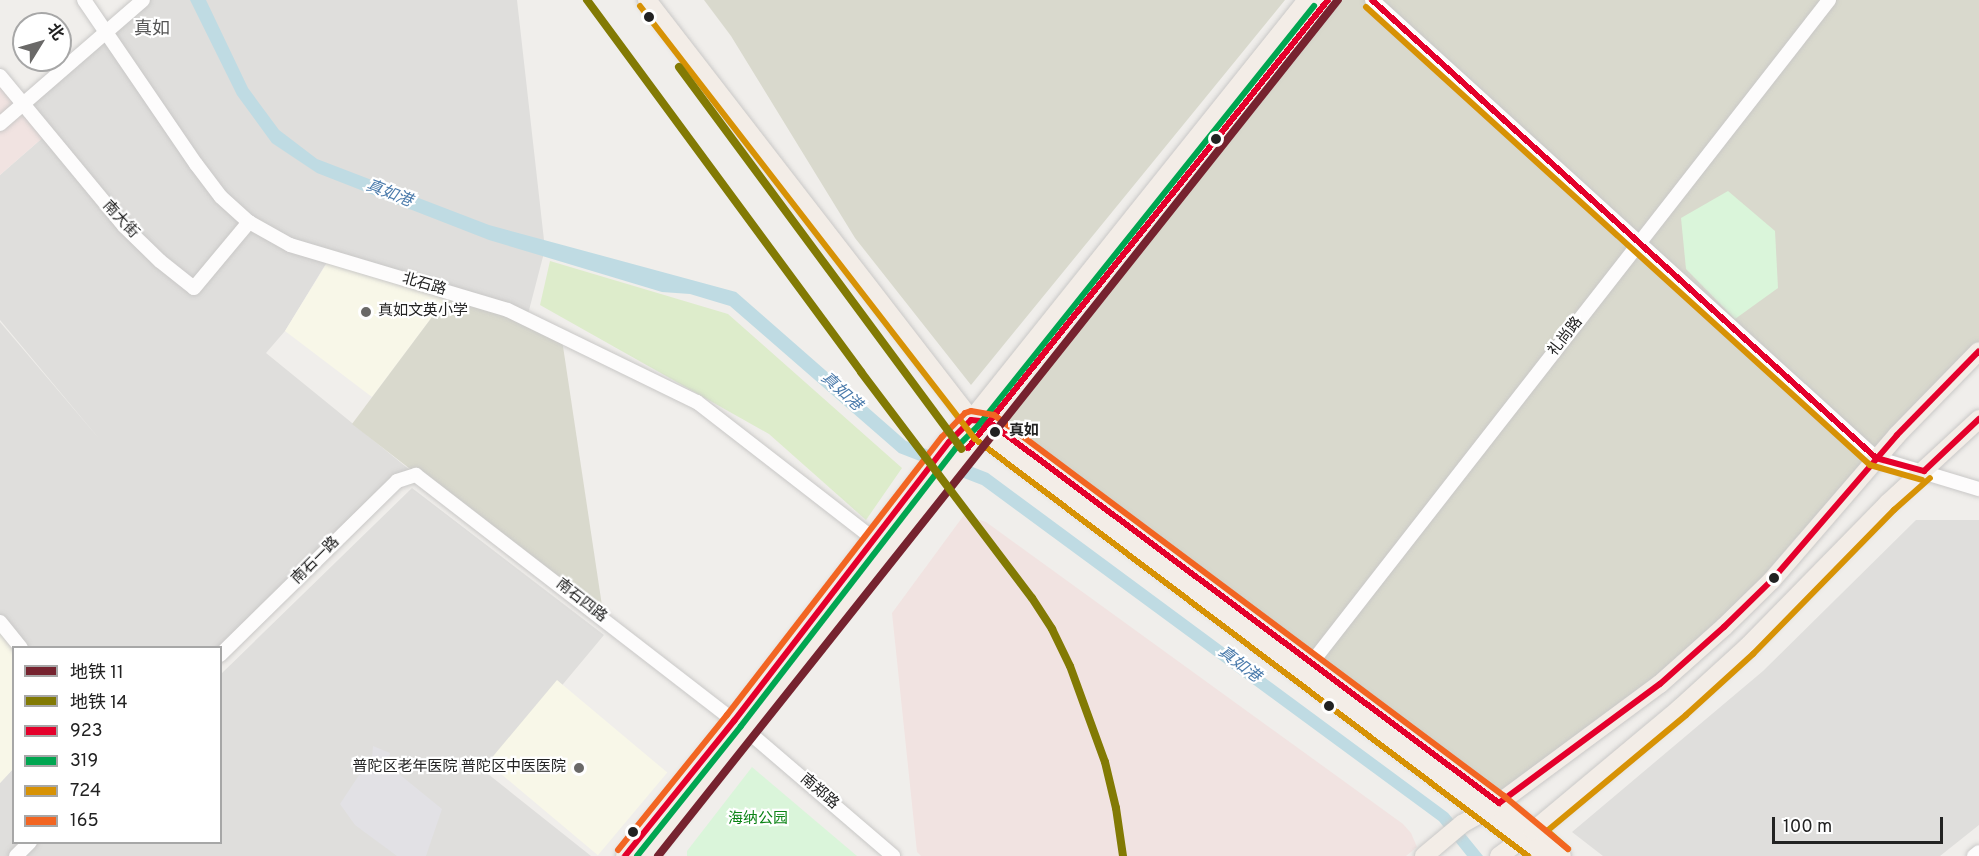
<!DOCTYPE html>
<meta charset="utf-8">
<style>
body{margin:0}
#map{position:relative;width:1979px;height:856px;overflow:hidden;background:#f0eeeb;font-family:Overpass,"Noto Sans SC",sans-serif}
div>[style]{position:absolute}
.residential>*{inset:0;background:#dfdedc}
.commercial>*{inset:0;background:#f1e3e1}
.education>*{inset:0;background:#f8f7e8;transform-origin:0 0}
.construction>*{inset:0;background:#d9d9cd}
.grass>*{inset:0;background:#ddeccb}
.park>*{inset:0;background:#daf5da}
.plaza>*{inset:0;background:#e2e1e5}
.water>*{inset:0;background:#bfdbe3}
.roads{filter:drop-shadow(0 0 2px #c9c8c7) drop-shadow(0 0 2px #c9c8c7)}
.minor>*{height:14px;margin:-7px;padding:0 7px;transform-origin:7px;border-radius:7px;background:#fdfcfc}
.major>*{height:18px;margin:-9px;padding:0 9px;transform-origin:9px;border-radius:9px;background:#f3ede7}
.bus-1>*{height:6px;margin:-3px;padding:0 3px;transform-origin:3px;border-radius:3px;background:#e4002b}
.bus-2>*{height:6px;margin:-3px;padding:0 3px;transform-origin:3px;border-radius:3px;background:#00a651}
.bus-3>*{height:6px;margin:-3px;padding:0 3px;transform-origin:3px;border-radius:3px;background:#d79205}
.bus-4>*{height:6px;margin:-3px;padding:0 3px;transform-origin:3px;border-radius:3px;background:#f26522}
.metro-1>*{height:8px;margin:-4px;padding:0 4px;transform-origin:4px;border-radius:4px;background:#76232f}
.metro-2>*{height:8px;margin:-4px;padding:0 4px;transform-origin:4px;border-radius:4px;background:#827a04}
.dots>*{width:16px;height:16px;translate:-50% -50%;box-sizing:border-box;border:3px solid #fff;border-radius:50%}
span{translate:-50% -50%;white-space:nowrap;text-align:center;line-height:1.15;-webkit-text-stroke:4.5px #fff;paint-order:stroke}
.street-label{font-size:15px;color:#222}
.poi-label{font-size:15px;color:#222}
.left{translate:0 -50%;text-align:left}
.right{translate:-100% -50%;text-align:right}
.stop-label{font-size:15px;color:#222;font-weight:700}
.park-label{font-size:15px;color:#0c8416}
.water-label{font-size:16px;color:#4a7aab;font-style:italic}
.quarter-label{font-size:18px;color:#555}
.legend{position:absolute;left:12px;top:646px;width:210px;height:198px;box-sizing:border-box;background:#fff;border:2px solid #a7a7a7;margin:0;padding:8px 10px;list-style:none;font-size:18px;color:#222}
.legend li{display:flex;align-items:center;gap:12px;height:30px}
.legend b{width:30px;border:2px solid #a7a7a7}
.north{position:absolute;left:12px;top:12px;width:60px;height:60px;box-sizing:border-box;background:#fff;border:2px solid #a7a7a7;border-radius:50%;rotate:53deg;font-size:16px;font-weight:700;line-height:24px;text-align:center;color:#222}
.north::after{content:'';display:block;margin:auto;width:21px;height:27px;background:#6a6968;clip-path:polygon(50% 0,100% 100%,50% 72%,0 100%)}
.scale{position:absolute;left:1772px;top:817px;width:171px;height:27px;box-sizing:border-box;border:3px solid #222;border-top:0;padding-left:8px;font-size:18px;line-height:21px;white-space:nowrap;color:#222;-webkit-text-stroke:4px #fff;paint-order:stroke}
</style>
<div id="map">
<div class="residential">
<i style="clip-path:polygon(143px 0,517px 0,545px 249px,527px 318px,330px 257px,285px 331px,266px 353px,416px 475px,397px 481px,220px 648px,24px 647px,0 620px,0 322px,101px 441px,0 320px,0 175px,47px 134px,23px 104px)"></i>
<i style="clip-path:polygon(412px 488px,604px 635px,488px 774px,591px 856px,25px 856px,38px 843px,220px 842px,221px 674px)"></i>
<i style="clip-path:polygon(1916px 520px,1979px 520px,1979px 825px,1940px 856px,1603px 856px,1572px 832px,1763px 671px)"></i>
<i style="clip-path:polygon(13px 769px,14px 842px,30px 843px,16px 856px,0 856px,0 783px)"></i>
</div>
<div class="commercial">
<i style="clip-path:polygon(0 76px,47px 134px,0 175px)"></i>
<i style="clip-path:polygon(964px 515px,986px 522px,1403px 824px,1411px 833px,1417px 847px,1406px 856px,921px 856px,917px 852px,892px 613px)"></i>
</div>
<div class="education">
<i style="clip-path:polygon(330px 258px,450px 293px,372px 397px,285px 331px)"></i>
<i style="clip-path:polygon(0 622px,14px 648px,13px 769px,0 783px)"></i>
<i style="left:557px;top:680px;width:144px;height:108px;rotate:40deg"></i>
</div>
<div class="construction">
<i style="clip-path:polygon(704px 0,1285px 0,971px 385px,855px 238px,731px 36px)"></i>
<i style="clip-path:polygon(1328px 0,1979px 0,1979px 350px,1794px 540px,1724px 623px,1503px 800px,989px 422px)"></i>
<i style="clip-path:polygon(450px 293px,561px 333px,604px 619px,352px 424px)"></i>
</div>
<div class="grass">
<i style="clip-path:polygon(550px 261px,728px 314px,902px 468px,866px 520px,769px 434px,540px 305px)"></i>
</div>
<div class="park">
<i style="clip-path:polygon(1728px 191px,1775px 231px,1778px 288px,1735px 319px,1686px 269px,1681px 218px)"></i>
<i style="clip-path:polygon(752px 767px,857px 856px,687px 856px,687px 851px)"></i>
</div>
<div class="plaza">
<i style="clip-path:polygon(373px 746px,390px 753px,388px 765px,442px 809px,426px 856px,397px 856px,355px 825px,340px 804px,361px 772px,371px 771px)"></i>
</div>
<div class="water">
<i style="clip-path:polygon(190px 0,206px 0,248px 88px,279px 130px,317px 159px,489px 225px,736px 292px,906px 441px,988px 473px,1448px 813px,1483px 856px,1467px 856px,1439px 821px,982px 485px,899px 453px,730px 306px,690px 294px,662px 292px,489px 240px,317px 173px,272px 143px,237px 95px)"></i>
</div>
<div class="roads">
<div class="minor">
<i style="left:84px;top:0;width:199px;rotate:55.7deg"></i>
<i style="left:196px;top:164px;width:41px;rotate:52.9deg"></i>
<i style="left:221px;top:197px;width:38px;rotate:42deg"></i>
<i style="left:249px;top:222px;width:47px;rotate:29.3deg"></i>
<i style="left:290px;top:245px;width:227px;rotate:16.6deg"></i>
<i style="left:508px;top:310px;width:210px;rotate:26deg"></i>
<i style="left:697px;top:402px;width:232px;rotate:37.8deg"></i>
<i style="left:1372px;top:0;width:681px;rotate:42.26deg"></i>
<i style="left:1876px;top:458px;width:108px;rotate:16.8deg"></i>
<i style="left:0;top:76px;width:195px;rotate:50.4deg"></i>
<i style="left:124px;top:226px;width:50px;rotate:44.2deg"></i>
<i style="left:160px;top:261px;width:43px;rotate:38.5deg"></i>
<i style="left:194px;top:288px;width:86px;rotate:-50.2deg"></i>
<i style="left:0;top:124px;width:189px;rotate:-40.9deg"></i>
<i style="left:0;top:622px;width:33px;rotate:51deg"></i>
<i style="left:220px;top:655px;width:248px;rotate:-44.5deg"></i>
<i style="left:397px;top:481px;width:20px;rotate:-18deg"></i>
<i style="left:416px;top:475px;width:416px;rotate:37.7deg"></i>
<i style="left:745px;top:729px;width:195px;rotate:40.6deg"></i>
<i style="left:1306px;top:670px;width:850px;rotate:-52.02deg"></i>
<i style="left:16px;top:856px;width:20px;rotate:-45deg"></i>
<i style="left:1974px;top:856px;width:6px;rotate:-39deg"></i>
</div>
<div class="major">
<i style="left:647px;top:0;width:546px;rotate:52.29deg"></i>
<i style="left:981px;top:432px;width:704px;rotate:37.03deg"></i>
<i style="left:979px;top:421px;width:10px;rotate:6deg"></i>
<i style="left:989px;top:422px;width:637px;rotate:36.76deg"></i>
<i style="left:1499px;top:803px;width:82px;rotate:40.1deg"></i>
<i style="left:625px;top:856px;width:174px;rotate:-51.1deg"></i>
<i style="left:734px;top:721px;width:352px;rotate:-52.4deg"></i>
<i style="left:949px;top:442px;width:31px;rotate:-45deg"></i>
<i style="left:971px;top:420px;width:538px;rotate:-51.34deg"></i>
<i style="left:647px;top:856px;width:390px;rotate:-52.2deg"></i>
<i style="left:886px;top:548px;width:704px;rotate:-51.11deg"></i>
<i style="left:1424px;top:856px;width:50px;rotate:-40.1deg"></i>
<i style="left:1462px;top:824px;width:43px;rotate:-29.6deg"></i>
<i style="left:1499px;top:803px;width:200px;rotate:-36.5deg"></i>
<i style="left:1660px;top:684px;width:86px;rotate:-41.7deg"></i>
<i style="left:1724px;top:627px;width:67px;rotate:-44.4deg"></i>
<i style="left:1772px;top:580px;width:191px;rotate:-49.2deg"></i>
<i style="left:1897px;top:435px;width:117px;rotate:-45.7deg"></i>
<i style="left:1499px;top:856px;width:42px;rotate:-36.3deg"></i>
<i style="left:1533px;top:831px;width:192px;rotate:-39.9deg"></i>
<i style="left:1680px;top:708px;width:91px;rotate:-42.3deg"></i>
<i style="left:1747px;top:647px;width:202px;rotate:-45.6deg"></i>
<i style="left:1888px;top:503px;width:124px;rotate:-42.7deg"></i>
</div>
</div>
<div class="bus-1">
<i style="left:1372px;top:0;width:681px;rotate:42.26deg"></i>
<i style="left:1876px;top:458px;width:50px;rotate:15.2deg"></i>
<i style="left:1924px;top:471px;width:76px;rotate:-43.4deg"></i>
<i style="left:968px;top:448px;width:575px;rotate:-51.22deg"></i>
<i style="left:625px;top:856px;width:174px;rotate:-51.1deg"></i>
<i style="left:734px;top:721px;width:352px;rotate:-52.4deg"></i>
<i style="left:949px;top:442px;width:31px;rotate:-45deg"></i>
<i style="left:971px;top:420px;width:18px;rotate:6deg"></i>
<i style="left:989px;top:422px;width:637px;rotate:36.76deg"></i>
<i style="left:1499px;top:803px;width:200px;rotate:-36.5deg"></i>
<i style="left:1660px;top:684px;width:86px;rotate:-41.7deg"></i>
<i style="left:1724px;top:627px;width:67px;rotate:-44.4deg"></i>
<i style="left:1772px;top:580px;width:191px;rotate:-49.2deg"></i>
<i style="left:1897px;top:435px;width:117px;rotate:-45.7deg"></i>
</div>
<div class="bus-2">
<i style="left:637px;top:856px;width:166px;rotate:-51.3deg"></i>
<i style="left:741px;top:726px;width:351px;rotate:-52.3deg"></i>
<i style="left:956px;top:448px;width:31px;rotate:-45deg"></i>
<i style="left:978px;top:426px;width:538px;rotate:-51.34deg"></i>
</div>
<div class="bus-3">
<i style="left:640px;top:6px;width:547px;rotate:52.27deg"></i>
<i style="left:975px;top:439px;width:693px;rotate:37.02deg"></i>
<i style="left:1366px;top:7px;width:681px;rotate:42.26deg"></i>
<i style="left:1870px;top:465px;width:54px;rotate:16.1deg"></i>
<i style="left:1568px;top:849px;width:28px;rotate:-139deg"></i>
<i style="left:1547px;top:831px;width:181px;rotate:-39.8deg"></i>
<i style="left:1686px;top:715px;width:91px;rotate:-42.3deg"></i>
<i style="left:1753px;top:654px;width:202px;rotate:-45.6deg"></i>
<i style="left:1894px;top:510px;width:48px;rotate:-41.6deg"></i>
</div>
<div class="bus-4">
<i style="left:618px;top:850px;width:174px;rotate:-51.1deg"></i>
<i style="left:727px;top:715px;width:351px;rotate:-52.3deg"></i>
<i style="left:942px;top:437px;width:33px;rotate:-46deg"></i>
<i style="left:965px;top:413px;width:6px;rotate:-18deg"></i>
<i style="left:971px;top:411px;width:23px;rotate:10deg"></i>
<i style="left:994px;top:415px;width:637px;rotate:36.76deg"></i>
<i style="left:1504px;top:796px;width:83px;rotate:39.6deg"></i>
</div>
<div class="metro-1">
<i style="left:658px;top:856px;width:1093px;rotate:-51.54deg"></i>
</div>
<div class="metro-2">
<i style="left:587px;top:0;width:462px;rotate:53.6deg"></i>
<i style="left:861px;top:372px;width:283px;rotate:52.9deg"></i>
<i style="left:1032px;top:598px;width:37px;rotate:57deg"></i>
<i style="left:1052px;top:629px;width:41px;rotate:64.1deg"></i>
<i style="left:1070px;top:666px;width:102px;rotate:70deg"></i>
<i style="left:1105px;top:762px;width:47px;rotate:76.6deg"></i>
<i style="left:1116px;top:808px;width:49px;rotate:81.7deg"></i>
<i style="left:679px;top:67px;width:475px;rotate:53.5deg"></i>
</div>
<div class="dots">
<i style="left:649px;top:17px;background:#222"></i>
<i style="left:1216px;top:139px;background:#222"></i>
<i style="left:366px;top:312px;background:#6a6968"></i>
<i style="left:995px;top:432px;background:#222"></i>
<i style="left:1774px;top:578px;background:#222"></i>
<i style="left:1329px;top:706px;background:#222"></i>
<i style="left:579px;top:768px;background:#6a6968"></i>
<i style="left:633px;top:832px;background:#222"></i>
</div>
<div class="street-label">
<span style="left:120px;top:220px;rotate:47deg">南大街</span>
<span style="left:424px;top:285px;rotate:16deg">北石路</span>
<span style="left:1566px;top:337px;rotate:-52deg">礼尚路</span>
<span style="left:316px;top:561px;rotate:-45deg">南石一路</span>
<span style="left:581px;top:601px;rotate:38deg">南石四路</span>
<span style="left:819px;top:792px;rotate:41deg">南郑路</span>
</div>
<div class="poi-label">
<span class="left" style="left:378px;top:312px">真如文英小学</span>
<span class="right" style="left:566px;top:768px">普陀区老年医院 普陀区中医医院</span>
</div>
<div class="stop-label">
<span class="left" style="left:1009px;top:432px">真如</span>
</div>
<div class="park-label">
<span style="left:758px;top:820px">海纳公园</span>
</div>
<div class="water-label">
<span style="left:389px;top:194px;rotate:21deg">真如港</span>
<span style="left:841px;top:392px;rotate:42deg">真如港</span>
<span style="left:1239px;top:665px;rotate:37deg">真如港</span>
</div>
<div class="quarter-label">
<span style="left:152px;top:30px">真如</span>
</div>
<ul class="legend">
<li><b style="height:8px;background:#76232f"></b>地铁 11</li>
<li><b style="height:8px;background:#827a04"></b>地铁 14</li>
<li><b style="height:8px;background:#e4002b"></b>923</li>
<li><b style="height:8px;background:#00a651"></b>319</li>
<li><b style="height:8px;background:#d79205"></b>724</li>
<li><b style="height:8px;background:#f26522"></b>165</li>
</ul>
<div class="north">北</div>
<div class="scale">100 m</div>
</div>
